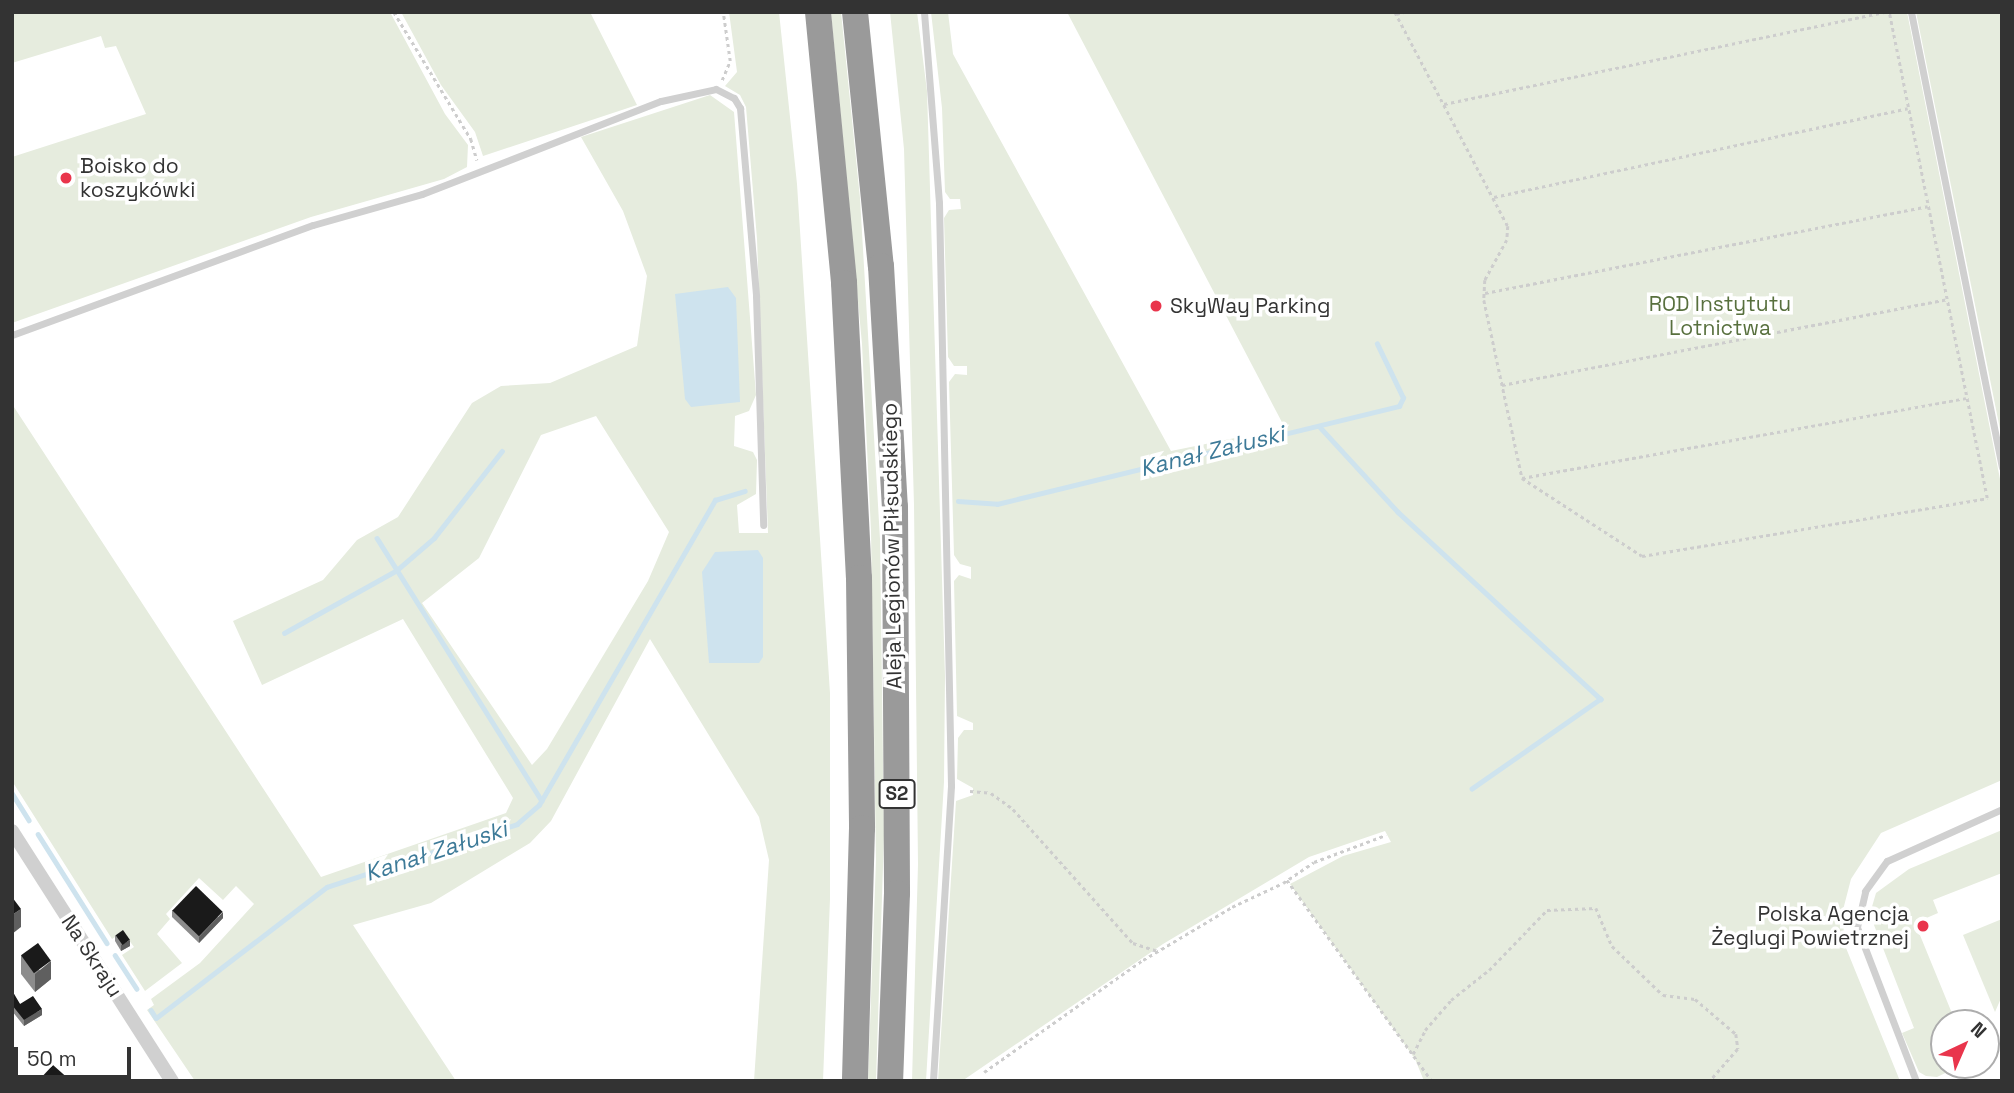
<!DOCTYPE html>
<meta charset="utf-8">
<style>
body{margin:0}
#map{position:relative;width:2014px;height:1093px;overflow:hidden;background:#fff;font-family:"Space Grotesk",sans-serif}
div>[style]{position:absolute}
.green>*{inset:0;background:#e6ecde}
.water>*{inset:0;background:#cee3ee}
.stream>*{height:4.5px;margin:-2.25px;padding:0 2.25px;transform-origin:2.25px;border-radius:2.25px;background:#cee3ee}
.path>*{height:2.5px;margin-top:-1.25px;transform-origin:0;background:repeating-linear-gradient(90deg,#cdcdcd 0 3.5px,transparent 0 7px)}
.service>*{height:7px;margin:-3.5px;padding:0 3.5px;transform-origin:3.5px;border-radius:3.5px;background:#d0d0d0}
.minor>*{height:14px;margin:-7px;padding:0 7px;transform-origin:7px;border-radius:7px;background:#d0d0d0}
.motorway>*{height:26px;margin:-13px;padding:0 13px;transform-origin:13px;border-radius:13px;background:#9a9a9a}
.wall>*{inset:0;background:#8c8c8c}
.shaded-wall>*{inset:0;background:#5f5f5f}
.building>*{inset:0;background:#1a1a1a;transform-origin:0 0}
.dots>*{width:19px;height:19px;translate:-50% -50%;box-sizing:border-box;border:4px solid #fff;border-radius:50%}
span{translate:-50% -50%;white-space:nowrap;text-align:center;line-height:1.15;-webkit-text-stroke:7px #fff;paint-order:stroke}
.shield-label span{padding:2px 5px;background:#fff;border:2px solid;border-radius:5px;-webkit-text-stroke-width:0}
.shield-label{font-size:19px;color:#333;font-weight:700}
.poi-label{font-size:21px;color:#333}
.left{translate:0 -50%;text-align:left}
.right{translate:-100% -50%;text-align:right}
.park-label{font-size:21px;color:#58703e}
.street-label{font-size:21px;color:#333}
.water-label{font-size:23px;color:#3d7a98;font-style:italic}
.frame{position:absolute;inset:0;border:14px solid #333;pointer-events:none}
.north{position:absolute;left:1930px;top:1009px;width:70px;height:70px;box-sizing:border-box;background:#fff;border:2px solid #adadad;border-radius:50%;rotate:44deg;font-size:19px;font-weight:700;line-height:28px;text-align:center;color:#333}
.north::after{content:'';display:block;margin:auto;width:24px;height:32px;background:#e9354c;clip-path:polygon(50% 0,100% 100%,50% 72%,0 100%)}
.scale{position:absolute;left:14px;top:1047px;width:117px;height:32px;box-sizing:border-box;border:4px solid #333;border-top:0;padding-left:9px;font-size:21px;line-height:24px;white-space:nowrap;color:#333;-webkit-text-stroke:5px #fff;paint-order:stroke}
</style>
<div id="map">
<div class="green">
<i style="clip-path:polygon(12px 12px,390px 12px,445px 114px,468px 145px,467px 167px,444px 179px,311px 217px,12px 323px,12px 157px,146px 114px,116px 46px,105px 48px,101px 36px,12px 63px)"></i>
<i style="clip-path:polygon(401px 12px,590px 12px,637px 105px,483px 156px,475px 132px,441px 85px)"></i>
<i style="clip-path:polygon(evenodd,729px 12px,779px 12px,797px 184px,830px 693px,830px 899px,823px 1081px,754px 1081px,769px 860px,759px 817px,650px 639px,551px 821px,530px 843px,431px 903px,353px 925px,456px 1081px,195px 1081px,147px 1010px,154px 1005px,151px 999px,200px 963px,254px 904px,236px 886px,223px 900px,199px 878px,166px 914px,170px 919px,157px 934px,182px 963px,145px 991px,122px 955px,134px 947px,123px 932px,112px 939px,12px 781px,12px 404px,321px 877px,506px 813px,513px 798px,403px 619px,262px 685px,233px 621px,323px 580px,357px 540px,398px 517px,472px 403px,501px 386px,550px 383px,637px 346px,647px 276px,623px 211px,581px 137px,710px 95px,734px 112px,756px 395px,749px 411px,735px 416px,734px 446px,753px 452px,757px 460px,756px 494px,737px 505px,739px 533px,768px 533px,757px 239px,746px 107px,740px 95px,725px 86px,737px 72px,729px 12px,596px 416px,669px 532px,648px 581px,547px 749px,532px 765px,422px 603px,479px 558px,541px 435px,596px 416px)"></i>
<i style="clip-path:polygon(831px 12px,841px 12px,860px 198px,880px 539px,884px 836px,876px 1081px,868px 1081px,876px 860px,871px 531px,862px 344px)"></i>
<i style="clip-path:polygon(890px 12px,917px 12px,927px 91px,945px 676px,944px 782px,926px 1081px,912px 1081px,918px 864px,914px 505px,904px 149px)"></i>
<i style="clip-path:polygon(931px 12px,948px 12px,953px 54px,1171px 451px,1285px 428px,1067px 12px,1907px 12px,2002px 489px,2002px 780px,1881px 833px,1851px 879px,1843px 910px,1844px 943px,1900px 1081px,1424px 1081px,1415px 1059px,1290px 884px,1343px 856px,1391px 842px,1385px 831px,1309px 857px,1163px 944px,962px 1081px,938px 1081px,956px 801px,973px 795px,973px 788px,957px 779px,958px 738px,964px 730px,973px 730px,973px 723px,957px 716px,954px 581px,959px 575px,971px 579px,971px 567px,960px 564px,954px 555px,949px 382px,955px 374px,967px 375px,967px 366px,954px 366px,948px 357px,944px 218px,949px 210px,961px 209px,960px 199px,950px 199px,945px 192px,942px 108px)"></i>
<i style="clip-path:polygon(1916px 12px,2002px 12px,2002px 439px)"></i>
<i style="clip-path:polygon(2002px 830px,2002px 873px,1933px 900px,1938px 913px,1915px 923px,1956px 1023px,1944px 1023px,1944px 1065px,1962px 1065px,1937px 1077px,1926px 1076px,1919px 1072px,1902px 1033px,1914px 1028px,1874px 925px,1871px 910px,1876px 893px,1909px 869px)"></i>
<i style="clip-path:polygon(2002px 919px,2002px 996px,1995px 1012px,1963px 935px)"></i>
</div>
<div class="water">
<i style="clip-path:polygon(728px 287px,736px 298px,740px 402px,691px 407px,685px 399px,675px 294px)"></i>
<i style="clip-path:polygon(758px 550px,763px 558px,763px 657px,759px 663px,709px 663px,702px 572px,715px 552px)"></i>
</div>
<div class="stream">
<i style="left:1319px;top:426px;width:117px;rotate:47.4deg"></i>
<i style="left:1398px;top:512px;width:276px;rotate:42.7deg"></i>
<i style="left:1601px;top:699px;width:157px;rotate:145.1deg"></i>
<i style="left:958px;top:501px;width:39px;rotate:4deg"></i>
<i style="left:997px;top:504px;width:414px;rotate:-13.7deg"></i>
<i style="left:1399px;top:406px;width:9px;rotate:-63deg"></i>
<i style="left:1403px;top:398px;width:60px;rotate:-115.7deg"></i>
<i style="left:377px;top:538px;width:310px;rotate:57.9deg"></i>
<i style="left:284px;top:633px;width:129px;rotate:-29.1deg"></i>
<i style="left:397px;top:570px;width:49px;rotate:-40.9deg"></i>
<i style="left:434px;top:538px;width:110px;rotate:-52deg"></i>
<i style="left:12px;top:793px;width:32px;rotate:58deg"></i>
<i style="left:38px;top:834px;width:129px;rotate:57.7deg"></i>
<i style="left:115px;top:955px;width:40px;rotate:57.1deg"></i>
<i style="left:151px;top:1010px;width:9px;rotate:58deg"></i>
<i style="left:156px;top:1018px;width:215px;rotate:-37.5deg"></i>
<i style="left:327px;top:887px;width:200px;rotate:-18.3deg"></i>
<i style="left:517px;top:824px;width:29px;rotate:-41deg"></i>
<i style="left:539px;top:805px;width:352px;rotate:-60deg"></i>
<i style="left:715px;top:500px;width:31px;rotate:-17deg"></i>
</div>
<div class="path">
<i style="left:394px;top:12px;width:149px;rotate:58.8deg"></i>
<i style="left:471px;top:139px;width:22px;rotate:74deg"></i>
<i style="left:1395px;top:12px;width:242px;rotate:62.2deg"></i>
<i style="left:1508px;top:226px;width:14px;rotate:94deg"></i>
<i style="left:1507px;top:240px;width:46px;rotate:118.8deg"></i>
<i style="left:1485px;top:280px;width:20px;rotate:93deg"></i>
<i style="left:1484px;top:300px;width:182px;rotate:77.9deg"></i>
<i style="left:1522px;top:478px;width:143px;rotate:33deg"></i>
<i style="left:1642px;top:556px;width:350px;rotate:-9.5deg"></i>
<i style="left:1987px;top:498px;width:496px;rotate:-101.4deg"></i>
<i style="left:1396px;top:14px;width:8px;rotate:-14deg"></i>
<i style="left:722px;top:80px;width:21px;rotate:-67deg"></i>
<i style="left:730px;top:61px;width:49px;rotate:-98.1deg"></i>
<i style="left:1444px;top:104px;width:451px;rotate:-11.8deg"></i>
<i style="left:1494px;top:197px;width:423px;rotate:-12.1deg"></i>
<i style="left:1485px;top:293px;width:451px;rotate:-11.1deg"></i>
<i style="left:1502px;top:385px;width:453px;rotate:-10.9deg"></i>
<i style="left:1522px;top:478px;width:451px;rotate:-10.2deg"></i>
<i style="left:970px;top:791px;width:21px;rotate:5deg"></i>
<i style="left:991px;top:793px;width:27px;rotate:36deg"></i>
<i style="left:1013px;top:809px;width:180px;rotate:48.2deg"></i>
<i style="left:1133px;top:943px;width:26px;rotate:18deg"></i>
<i style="left:1287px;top:880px;width:248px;rotate:54.2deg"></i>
<i style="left:1413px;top:1054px;width:27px;rotate:-63deg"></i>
<i style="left:1425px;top:1030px;width:40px;rotate:-49deg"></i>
<i style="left:1451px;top:1000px;width:48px;rotate:-38.3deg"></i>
<i style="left:1489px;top:970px;width:83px;rotate:-46deg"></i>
<i style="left:1547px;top:910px;width:49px;rotate:-2.3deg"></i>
<i style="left:1596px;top:908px;width:41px;rotate:67.2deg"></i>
<i style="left:1612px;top:946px;width:71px;rotate:43.9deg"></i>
<i style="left:1663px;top:995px;width:32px;rotate:7deg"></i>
<i style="left:1695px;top:999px;width:54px;rotate:40.5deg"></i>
<i style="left:1736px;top:1034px;width:15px;rotate:82deg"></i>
<i style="left:1738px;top:1049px;width:43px;rotate:131.2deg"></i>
<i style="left:984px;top:1072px;width:194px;rotate:-35.2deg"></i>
<i style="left:1143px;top:960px;width:104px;rotate:-30.8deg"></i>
<i style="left:1232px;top:907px;width:56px;rotate:-25.2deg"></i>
<i style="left:1283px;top:883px;width:37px;rotate:-34deg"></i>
<i style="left:1314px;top:862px;width:77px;rotate:-20.6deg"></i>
</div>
<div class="service">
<i style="left:924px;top:12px;width:192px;rotate:85.5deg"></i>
<i style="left:939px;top:203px;width:583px;rotate:88.82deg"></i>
<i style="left:951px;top:786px;width:296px;rotate:93.5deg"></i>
<i style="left:1911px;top:12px;width:464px;rotate:78.7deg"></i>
<i style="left:12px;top:335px;width:320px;rotate:-20.1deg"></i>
<i style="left:313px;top:225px;width:113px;rotate:-15.9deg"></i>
<i style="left:422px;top:194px;width:256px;rotate:-21.3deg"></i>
<i style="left:661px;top:101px;width:56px;rotate:-12.3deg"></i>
<i style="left:716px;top:89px;width:20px;rotate:27deg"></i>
<i style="left:734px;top:98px;width:12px;rotate:59deg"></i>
<i style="left:740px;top:108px;width:189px;rotate:85.1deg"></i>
<i style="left:756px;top:296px;width:229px;rotate:88.2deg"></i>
<i style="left:1916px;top:1081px;width:165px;rotate:-111deg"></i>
<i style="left:1857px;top:927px;width:37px;rotate:-77deg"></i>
<i style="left:1865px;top:891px;width:37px;rotate:-54deg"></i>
<i style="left:1887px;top:861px;width:126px;rotate:-24.3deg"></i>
</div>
<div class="minor">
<i style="left:12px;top:831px;width:297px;rotate:57.4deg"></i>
</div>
<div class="motorway">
<i style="left:818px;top:12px;width:272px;rotate:84.5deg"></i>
<i style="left:844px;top:283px;width:295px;rotate:87.1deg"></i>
<i style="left:859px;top:578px;width:250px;rotate:89.3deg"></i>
<i style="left:862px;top:828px;width:253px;rotate:91.6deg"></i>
<i style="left:855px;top:12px;width:255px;rotate:84.2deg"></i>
<i style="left:881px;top:266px;width:241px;rotate:86.7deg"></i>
<i style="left:895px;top:507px;width:386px;rotate:89.7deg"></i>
<i style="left:897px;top:893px;width:188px;rotate:92.1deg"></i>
</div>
<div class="wall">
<i style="clip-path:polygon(172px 910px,223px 918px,199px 943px,172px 917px)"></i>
<i style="clip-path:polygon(115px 935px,130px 946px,121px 951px,115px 941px)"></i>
<i style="clip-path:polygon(21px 955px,51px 979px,35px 992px,21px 974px)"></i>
<i style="clip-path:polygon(12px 993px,20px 1004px,42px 1015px,24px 1026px,12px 1011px)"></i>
</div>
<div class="shaded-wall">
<i style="clip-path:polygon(21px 909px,21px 927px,12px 934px,12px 915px)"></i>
<i style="clip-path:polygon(223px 912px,223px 918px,199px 943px,199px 937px)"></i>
<i style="clip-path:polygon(130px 940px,130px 946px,121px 951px,121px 945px)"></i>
<i style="clip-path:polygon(51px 961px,51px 979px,35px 992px,35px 974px)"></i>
<i style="clip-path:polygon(42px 1009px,42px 1015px,24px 1026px,24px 1020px)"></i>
</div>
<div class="building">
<i style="left:196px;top:886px;width:37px;height:34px;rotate:44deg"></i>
<i style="clip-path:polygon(12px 897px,21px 909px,12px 915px)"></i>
<i style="left:123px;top:930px;width:12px;height:9px;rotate:55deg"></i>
<i style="left:38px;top:943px;width:22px;height:21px;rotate:54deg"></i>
<i style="clip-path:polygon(13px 992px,20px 1004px,33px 996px,42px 1009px,24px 1020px,12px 1005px,12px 993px)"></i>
<i style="clip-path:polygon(53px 1065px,71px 1081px,38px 1081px)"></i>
</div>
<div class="dots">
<i style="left:66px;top:178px;background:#e9354c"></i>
<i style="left:1156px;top:306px;background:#e9354c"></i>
<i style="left:1923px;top:926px;background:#e9354c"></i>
</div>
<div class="shield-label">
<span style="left:897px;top:794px">S2</span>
</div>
<div class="poi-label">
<span class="left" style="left:80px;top:178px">Boisko do<br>koszykówki</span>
<span class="left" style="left:1170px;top:306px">SkyWay Parking</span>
<span class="right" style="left:1909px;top:926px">Polska Agencja<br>Żeglugi Powietrznej</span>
</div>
<div class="park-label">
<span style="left:1720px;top:316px">ROD Instytutu<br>Lotnictwa</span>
</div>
<div class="street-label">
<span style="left:892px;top:546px;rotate:-91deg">Aleja Legionów Piłsudskiego</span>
<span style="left:92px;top:956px;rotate:57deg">Na Skraju</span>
</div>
<div class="water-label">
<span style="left:1212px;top:451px;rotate:-14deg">Kanał Załuski</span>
<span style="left:436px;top:851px;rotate:-18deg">Kanał Załuski</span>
</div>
<div class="frame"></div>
<div class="north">N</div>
<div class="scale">50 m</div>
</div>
